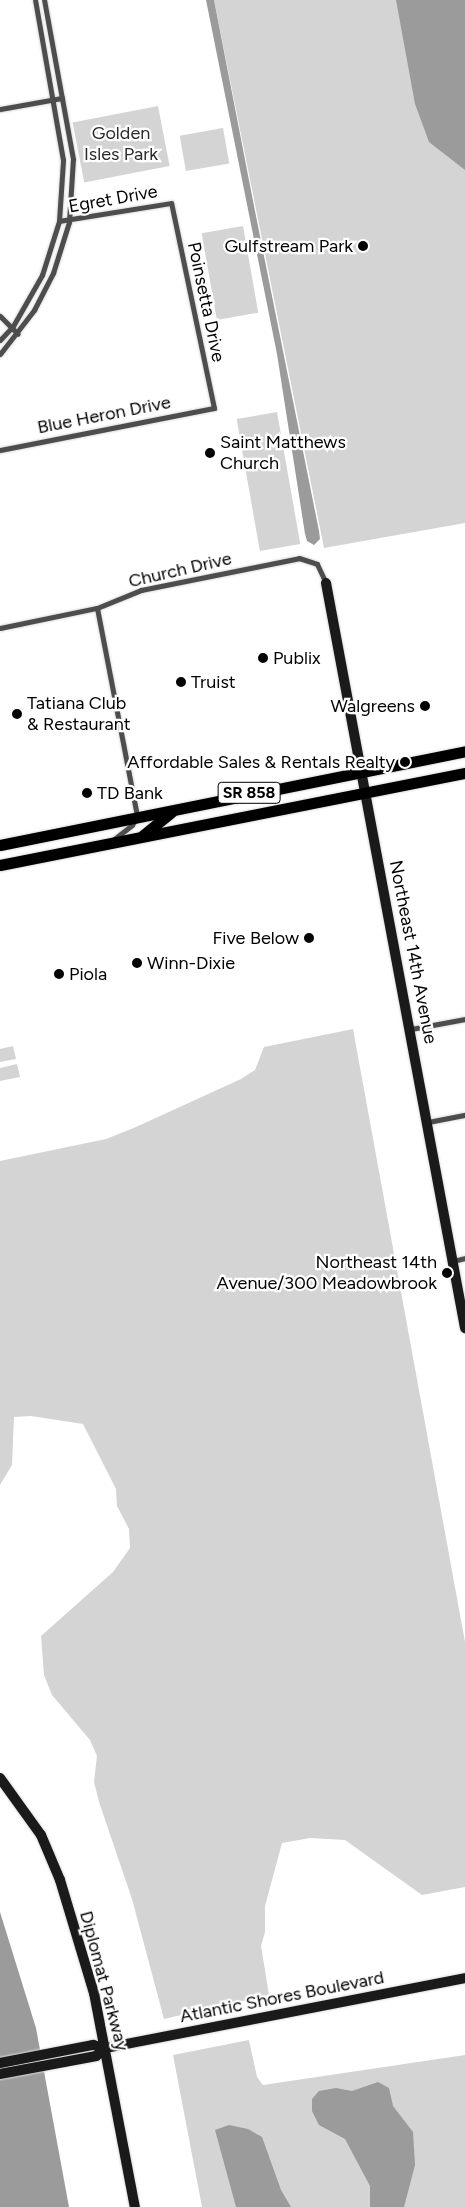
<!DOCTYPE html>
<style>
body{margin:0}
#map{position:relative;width:465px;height:2207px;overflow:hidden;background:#fff;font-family:Figtree,sans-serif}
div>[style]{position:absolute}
.green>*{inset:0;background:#d4d4d4;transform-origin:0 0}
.water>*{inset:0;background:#9b9b9b}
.roads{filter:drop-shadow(0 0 1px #dbdbdb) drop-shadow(0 0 1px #dbdbdb)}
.street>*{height:5px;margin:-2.5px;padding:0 2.5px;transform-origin:2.5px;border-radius:2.5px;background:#4d4d4d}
.secondary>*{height:10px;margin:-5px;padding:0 5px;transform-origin:5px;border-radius:5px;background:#1a1a1a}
.primary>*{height:11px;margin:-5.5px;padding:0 5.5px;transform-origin:5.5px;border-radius:5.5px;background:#000}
.dots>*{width:14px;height:14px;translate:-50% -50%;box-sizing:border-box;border:2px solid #fff;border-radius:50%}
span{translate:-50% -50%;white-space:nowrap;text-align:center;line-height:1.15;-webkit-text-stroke:4.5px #fff;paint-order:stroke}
.shield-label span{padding:1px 4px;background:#fff;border:1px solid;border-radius:4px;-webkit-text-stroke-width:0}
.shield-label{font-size:16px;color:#000;font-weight:700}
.park-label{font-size:18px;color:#2b2b2b}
.street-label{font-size:18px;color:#000}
.poi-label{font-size:18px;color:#000}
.right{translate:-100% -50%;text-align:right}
.left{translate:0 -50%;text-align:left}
</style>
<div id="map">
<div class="green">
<i style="clip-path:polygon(214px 0,465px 0,465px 523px,324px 548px)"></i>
<i style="left:158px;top:106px;width:61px;height:87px;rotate:79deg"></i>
<i style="left:223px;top:128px;width:36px;height:44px;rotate:80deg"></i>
<i style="left:243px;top:226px;width:88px;height:42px;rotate:80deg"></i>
<i style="left:277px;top:412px;width:134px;height:41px;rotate:80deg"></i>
<i style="clip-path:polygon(353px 1029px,465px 1642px,465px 1887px,422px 1895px,345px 1840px,310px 1838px,282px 1843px,265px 1906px,265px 1932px,261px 1946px,269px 1995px,164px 2019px,132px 1899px,99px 1802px,94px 1782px,97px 1756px,90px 1740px,52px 1695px,44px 1675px,41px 1636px,113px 1572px,130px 1548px,129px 1529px,117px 1506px,116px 1489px,83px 1424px,31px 1416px,14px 1417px,12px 1465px,0 1485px,0 1161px,106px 1139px,136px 1127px,241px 1079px,255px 1070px,264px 1047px)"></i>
<i style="clip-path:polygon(13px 1046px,16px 1059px,0 1062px,0 1049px)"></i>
<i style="clip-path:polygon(17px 1064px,20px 1077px,0 1081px,0 1068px)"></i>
<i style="clip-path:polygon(249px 2040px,257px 2077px,263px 2085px,465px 2055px,465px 2207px,202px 2207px,173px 2055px)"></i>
</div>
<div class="water">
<i style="clip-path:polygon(206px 0,214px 0,254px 206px,319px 531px,320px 539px,314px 545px,307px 541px,305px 534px,277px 354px)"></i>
<i style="clip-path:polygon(396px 0,465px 0,465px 170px,429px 142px,415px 104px)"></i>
<i style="clip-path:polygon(0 1912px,36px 2028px,69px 2207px,0 2207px)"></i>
<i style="clip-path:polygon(378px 2082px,389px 2088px,393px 2106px,413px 2132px,415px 2165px,404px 2207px,370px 2207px,370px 2186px,345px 2139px,319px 2125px,312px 2111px,312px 2099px,319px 2091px,336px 2088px,352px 2091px)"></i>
<i style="clip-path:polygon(229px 2125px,248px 2129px,262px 2137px,281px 2190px,291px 2207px,236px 2207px,215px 2130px)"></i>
</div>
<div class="roads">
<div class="street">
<i style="left:0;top:109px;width:63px;rotate:-10.1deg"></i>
<i style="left:0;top:316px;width:25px;rotate:45deg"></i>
<i style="left:0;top:340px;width:19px;rotate:-47deg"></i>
<i style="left:13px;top:326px;width:59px;rotate:-60.4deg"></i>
<i style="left:42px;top:275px;width:57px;rotate:-72.5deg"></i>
<i style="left:59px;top:221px;width:61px;rotate:-86.2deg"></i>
<i style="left:63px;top:160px;width:162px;rotate:-99.9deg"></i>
<i style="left:0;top:354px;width:56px;rotate:-52.3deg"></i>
<i style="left:34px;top:310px;width:42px;rotate:-62.8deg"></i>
<i style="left:53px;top:273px;width:53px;rotate:-72.6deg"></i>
<i style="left:69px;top:222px;width:63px;rotate:-86.4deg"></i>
<i style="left:73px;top:159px;width:162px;rotate:-100.3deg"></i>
<i style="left:0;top:450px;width:218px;rotate:-11.1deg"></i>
<i style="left:214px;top:408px;width:209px;rotate:-101.8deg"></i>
<i style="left:171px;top:203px;width:113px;rotate:170.9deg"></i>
<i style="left:97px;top:608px;width:212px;rotate:79.1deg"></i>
<i style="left:137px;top:816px;width:10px;rotate:119deg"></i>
<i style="left:132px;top:825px;width:23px;rotate:142deg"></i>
<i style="left:0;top:628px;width:99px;rotate:-11.7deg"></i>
<i style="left:97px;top:608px;width:48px;rotate:-22.2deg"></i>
<i style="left:141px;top:590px;width:161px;rotate:-11.4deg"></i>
<i style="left:299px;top:558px;width:19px;rotate:18deg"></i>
<i style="left:317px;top:564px;width:21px;rotate:65deg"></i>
<i style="left:411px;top:1029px;width:55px;rotate:-10.5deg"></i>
<i style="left:428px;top:1122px;width:38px;rotate:-11deg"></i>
<i style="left:453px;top:1261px;width:12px;rotate:-14deg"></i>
</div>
<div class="secondary">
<i style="left:326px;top:583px;width:758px;rotate:79.43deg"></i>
<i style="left:0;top:1778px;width:70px;rotate:54.3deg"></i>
<i style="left:41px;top:1835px;width:49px;rotate:67.1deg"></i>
<i style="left:60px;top:1880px;width:118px;rotate:73.3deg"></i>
<i style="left:94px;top:1993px;width:218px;rotate:79.2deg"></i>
<i style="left:0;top:2063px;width:95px;rotate:-11deg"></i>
<i style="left:93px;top:2045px;width:13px;rotate:13deg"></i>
<i style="left:106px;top:2048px;width:366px;rotate:-11deg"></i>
<i style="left:0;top:2074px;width:98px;rotate:-10.6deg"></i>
<i style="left:96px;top:2056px;width:13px;rotate:-39deg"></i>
</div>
<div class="primary">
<i style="left:142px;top:836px;width:38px;rotate:-39deg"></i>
<i style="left:0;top:845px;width:474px;rotate:-11.4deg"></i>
<i style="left:0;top:865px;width:474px;rotate:-11.2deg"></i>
</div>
</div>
<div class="dots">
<i style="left:363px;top:246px;background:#000"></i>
<i style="left:210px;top:453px;background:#000"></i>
<i style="left:263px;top:658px;background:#000"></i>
<i style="left:181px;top:682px;background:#000"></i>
<i style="left:425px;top:706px;background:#000"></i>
<i style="left:17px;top:714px;background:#000"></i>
<i style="left:405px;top:762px;background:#000"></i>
<i style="left:87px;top:793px;background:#000"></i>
<i style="left:309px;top:938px;background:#000"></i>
<i style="left:137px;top:963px;background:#000"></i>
<i style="left:59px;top:974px;background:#000"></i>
<i style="left:447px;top:1273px;background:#000"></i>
</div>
<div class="shield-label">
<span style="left:249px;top:793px">SR 858</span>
</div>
<div class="park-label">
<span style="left:121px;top:144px">Golden<br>Isles Park</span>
</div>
<div class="street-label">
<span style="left:113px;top:199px;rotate:-10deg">Egret Drive</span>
<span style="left:206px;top:302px;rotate:78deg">Poinsetta Drive</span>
<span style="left:104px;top:415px;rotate:-11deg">Blue Heron Drive</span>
<span style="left:180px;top:570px;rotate:-13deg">Church Drive</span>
<span style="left:413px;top:952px;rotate:79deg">Northeast 14th Avenue</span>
<span style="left:104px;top:1981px;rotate:75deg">Diplomat Parkway</span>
<span style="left:282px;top:1997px;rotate:-11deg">Atlantic Shores Boulevard</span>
</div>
<div class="poi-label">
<span class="right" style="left:353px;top:246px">Gulfstream Park</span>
<span class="left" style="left:220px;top:453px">Saint Matthews<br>Church</span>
<span class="left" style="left:273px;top:658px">Publix</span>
<span class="left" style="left:191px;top:682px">Truist</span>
<span class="left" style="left:27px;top:714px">Tatiana Club<br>&amp; Restaurant</span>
<span class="right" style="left:415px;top:706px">Walgreens</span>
<span class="right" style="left:395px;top:762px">Affordable Sales &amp; Rentals Realty</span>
<span class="left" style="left:97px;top:793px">TD Bank</span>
<span class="right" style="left:299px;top:938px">Five Below</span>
<span class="left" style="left:147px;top:963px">Winn-Dixie</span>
<span class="left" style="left:69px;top:974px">Piola</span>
<span class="right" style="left:437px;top:1273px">Northeast 14th<br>Avenue/300 Meadowbrook</span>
</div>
</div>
